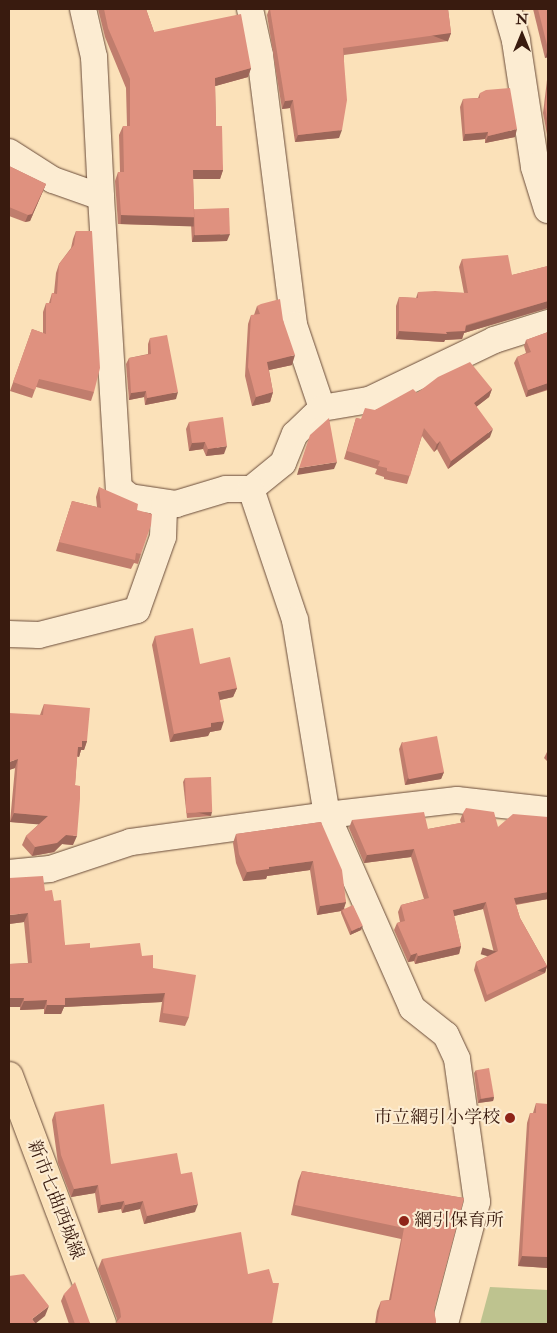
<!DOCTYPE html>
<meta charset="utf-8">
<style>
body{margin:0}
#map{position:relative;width:557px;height:1333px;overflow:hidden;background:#fbe1b9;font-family:"IM FELL Double Pica","Noto Serif JP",serif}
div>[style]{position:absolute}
.green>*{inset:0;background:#bec38f}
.roads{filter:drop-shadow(0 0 1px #6a4c3a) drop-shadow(0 0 1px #6a4c3a)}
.street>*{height:26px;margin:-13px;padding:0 13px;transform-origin:13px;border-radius:13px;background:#fcecd2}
.secondary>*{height:28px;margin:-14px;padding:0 14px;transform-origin:14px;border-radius:14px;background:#fcecd2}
.primary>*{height:28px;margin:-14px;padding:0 14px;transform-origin:14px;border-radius:14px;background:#fbe1b9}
.wall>*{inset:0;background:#c07d6d}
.shaded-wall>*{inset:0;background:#9c6659;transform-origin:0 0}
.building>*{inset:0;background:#df917f;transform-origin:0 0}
.dots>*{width:14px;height:14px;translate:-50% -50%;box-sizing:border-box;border:2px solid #fcecd2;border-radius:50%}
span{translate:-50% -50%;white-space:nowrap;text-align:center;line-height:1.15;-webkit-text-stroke:4px #fcecd2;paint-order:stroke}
.poi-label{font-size:18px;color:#391b0f}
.right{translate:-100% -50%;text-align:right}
.left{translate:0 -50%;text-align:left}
.street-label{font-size:18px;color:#391b0f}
.frame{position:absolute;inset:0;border:10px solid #391b0f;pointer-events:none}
.north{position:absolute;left:497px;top:10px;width:50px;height:50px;-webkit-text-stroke:4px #fcecd2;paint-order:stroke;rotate:0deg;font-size:14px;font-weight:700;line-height:20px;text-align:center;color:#391b0f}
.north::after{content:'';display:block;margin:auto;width:18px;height:22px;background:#391b0f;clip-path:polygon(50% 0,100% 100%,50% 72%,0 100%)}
</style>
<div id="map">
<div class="green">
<i style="clip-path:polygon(490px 1287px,548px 1290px,548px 1324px,480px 1324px)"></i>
</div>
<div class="roads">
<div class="street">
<i style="left:83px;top:9px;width:49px;rotate:77.1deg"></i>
<i style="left:94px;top:57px;width:140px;rotate:87.1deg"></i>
<i style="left:250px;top:9px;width:47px;rotate:77.7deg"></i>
<i style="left:260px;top:55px;width:272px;rotate:82.8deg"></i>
<i style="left:294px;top:325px;width:88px;rotate:71.4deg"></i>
<i style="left:9px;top:152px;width:52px;rotate:32.5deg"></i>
<i style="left:53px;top:180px;width:51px;rotate:19.5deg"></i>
<i style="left:101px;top:197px;width:292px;rotate:86.5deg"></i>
<i style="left:119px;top:488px;width:14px;rotate:39deg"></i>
<i style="left:130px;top:497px;width:47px;rotate:8.7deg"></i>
<i style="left:176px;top:504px;width:52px;rotate:-16.7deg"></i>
<i style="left:226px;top:489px;width:25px"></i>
<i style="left:251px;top:489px;width:41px;rotate:-39.1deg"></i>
<i style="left:283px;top:463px;width:31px;rotate:-68deg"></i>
<i style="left:295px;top:434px;width:37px;rotate:-44deg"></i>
<i style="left:322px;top:408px;width:48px;rotate:-9.7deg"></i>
<i style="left:369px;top:400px;width:139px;rotate:-25.6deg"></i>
<i style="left:494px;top:340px;width:57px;rotate:-17.5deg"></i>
<i style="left:251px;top:489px;width:138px;rotate:71.4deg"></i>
<i style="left:295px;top:620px;width:198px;rotate:80.7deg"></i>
<i style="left:327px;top:815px;width:211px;rotate:66.2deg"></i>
<i style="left:412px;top:1008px;width:43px;rotate:38.5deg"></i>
<i style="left:446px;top:1035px;width:26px;rotate:65deg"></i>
<i style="left:457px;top:1059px;width:144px;rotate:82deg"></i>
<i style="left:477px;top:1202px;width:126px;rotate:104.7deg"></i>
<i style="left:9px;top:634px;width:30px;rotate:2deg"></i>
<i style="left:39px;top:635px;width:101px;rotate:-14.3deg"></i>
<i style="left:137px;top:610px;width:77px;rotate:-70.4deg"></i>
<i style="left:163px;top:537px;width:32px;rotate:-88deg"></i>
<i style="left:9px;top:873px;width:41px;rotate:-5.6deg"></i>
<i style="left:50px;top:869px;width:85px;rotate:-18.4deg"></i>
<i style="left:131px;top:842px;width:198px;rotate:-7.8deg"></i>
<i style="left:327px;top:815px;width:131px;rotate:-6.6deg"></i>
<i style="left:457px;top:800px;width:92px;rotate:6.3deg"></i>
</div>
<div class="secondary">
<i style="left:507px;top:9px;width:33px;rotate:74deg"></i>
<i style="left:516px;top:41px;width:127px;rotate:81.4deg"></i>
<i style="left:535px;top:167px;width:44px;rotate:72.8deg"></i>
</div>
<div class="primary">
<i style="left:9px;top:1076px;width:265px;rotate:69.4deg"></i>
</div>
</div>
<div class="wall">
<i style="clip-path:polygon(98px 9px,146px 9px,154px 32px,251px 68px,248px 77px,215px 86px,216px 126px,223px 170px,220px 179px,193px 179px,194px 209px,227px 241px,192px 242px,191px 224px,191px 226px,118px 224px,115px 181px,118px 172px,120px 172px,119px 135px,123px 126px,127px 126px,126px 88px,105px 37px)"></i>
<i style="clip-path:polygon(269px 9px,448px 9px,451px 33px,448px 41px,344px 55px,339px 138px,295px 142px,290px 108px,282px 109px,267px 15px)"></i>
<i style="clip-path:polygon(533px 9px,548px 9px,548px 57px,545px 58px)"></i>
<i style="clip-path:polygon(548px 72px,548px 140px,543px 113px)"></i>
<i style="clip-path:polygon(480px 93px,515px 137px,485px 143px,485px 139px,463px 141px,460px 107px,463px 99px,478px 98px)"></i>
<i style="clip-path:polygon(9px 166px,46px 184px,30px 221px,25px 222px,9px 216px)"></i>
<i style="clip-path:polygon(76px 231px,94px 392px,91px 401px,36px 387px,32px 398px,10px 391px,32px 329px,43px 333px,43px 312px,46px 303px,49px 303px,52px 293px,54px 293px,56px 273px,59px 264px,71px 248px,73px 239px)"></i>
<i style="clip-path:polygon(462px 259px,512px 275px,548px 266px,548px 308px,464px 333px,462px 339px,445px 340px,444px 342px,396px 339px,396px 306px,399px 297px,416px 298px,418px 292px,464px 293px,459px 267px)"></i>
<i style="clip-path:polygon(257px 306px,283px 320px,292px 365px,269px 370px,273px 392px,270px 402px,252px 406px,245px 376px,248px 324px,251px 315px,254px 315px)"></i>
<i style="clip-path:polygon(548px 332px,548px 390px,526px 397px,514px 363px,517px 357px,526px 353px,524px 346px,526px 340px)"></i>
<i style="clip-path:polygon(150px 338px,176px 399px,145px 405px,144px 397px,129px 400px,126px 364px,129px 358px,148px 354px,148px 344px)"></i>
<i style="clip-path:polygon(492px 389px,489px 397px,476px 407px,490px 437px,448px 469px,437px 449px,434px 452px,422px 436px,407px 484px,384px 479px,384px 477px,375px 474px,377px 469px,344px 459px,356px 418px,361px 419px,375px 410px,417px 393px)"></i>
<i style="clip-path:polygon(189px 422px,224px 454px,206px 456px,203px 449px,189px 451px,186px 429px)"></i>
<i style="clip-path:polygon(99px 487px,137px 510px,141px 554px,138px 564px,134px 563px,131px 569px,56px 551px,72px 501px,97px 507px,96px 497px)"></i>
<i style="clip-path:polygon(155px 636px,200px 664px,237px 688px,233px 697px,220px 700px,221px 730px,210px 732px,208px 736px,170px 742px,152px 645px)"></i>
<i style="clip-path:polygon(44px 704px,87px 741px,84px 750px,81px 750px,79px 757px,77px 756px,75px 785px,73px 845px,62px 844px,54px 852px,32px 856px,22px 845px,26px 836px,39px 824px,10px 822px,15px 768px,9px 770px,40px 715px)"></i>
<i style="clip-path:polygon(402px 742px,444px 772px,441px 779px,405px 785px,399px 749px)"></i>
<i style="clip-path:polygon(547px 752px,548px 752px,548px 762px,544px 758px)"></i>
<i style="clip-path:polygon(185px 778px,211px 816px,187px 818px,183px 782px)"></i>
<i style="clip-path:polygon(463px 813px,498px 827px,548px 817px,548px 899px,516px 905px,520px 918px,547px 966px,545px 973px,485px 1002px,474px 970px,476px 962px,494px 953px,483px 909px,454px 916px,461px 946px,459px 954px,415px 964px,414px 961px,408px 962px,394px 930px,397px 923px,400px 922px,398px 912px,401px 905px,424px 899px,411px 857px,364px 863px,349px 828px,352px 820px,428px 829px,461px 823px,460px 820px)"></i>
<i style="clip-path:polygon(321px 822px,346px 902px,344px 908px,361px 930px,350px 935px,341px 913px,341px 911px,317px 915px,310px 870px,267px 876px,266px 879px,243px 881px,236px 863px,233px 843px,236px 834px)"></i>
<i style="clip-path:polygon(45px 891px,54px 901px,65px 945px,90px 948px,142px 956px,153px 968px,189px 1017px,185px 1026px,159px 1022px,162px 1002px,64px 1007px,61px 1014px,44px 1014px,44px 1009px,20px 1010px,20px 1007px,9px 1007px,9px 964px,28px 963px,24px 922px,9px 924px)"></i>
<i style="clip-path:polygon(476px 1070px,494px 1097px,493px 1101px,478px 1103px,474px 1073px)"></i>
<i style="clip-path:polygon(536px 1103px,548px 1268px,518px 1266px,527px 1123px,530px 1113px,533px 1113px)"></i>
<i style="clip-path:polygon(55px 1112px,111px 1164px,181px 1174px,195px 1212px,144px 1224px,140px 1209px,122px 1213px,121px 1209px,98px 1213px,95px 1193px,71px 1197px,58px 1163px,52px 1120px)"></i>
<i style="clip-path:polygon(302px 1171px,464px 1198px,434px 1310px,436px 1324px,375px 1324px,377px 1311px,381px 1301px,389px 1300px,401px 1239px,291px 1215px,298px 1181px)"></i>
<i style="clip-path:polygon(102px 1259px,248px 1274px,117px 1322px,117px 1319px,98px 1269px)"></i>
<i style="clip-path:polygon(64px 1294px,90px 1323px,91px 1324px,69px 1324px,61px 1301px)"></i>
</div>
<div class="shaded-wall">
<i style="left:451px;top:33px;width:9px;height:109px;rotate:111deg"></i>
<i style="clip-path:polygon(548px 49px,548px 57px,545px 58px)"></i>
<i style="clip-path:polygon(251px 68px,248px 77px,212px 87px,215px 78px)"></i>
<i style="clip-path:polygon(293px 100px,290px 108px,282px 109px,285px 101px)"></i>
<i style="clip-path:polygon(517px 129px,515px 137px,485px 143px,488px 136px)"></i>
<i style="clip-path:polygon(342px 130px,339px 138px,295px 142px,298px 135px)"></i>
<i style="clip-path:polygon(488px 132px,485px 139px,463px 141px,465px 134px)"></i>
<i style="clip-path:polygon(193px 170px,223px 170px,220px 179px,190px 179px)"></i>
<i style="clip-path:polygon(46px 184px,30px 221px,25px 222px,28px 215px)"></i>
<i style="left:121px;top:215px;width:73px;height:9px;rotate:2deg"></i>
<i style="clip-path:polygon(230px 234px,227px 241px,192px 242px,194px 235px)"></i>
<i style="clip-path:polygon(548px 301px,548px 308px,464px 333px,462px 339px,445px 340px,444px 342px,396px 339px,399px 331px,446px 332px)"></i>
<i style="clip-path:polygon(295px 355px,292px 365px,264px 371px,267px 362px)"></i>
<i style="clip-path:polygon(548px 383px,548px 389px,526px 397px,528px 390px)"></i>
<i style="clip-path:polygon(492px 389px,489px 397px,471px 411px,474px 403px)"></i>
<i style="clip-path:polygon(146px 391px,144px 397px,129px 400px,131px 393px)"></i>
<i style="clip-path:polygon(178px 392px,176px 399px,145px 405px,147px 398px)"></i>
<i style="clip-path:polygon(273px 392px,270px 402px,252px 406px,256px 397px)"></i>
<i style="clip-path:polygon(493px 429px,490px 437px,448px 469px,451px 461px)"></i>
<i style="clip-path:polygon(440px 441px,437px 449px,434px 452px,437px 444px)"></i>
<i style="clip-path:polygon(205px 442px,203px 449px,189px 451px,192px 443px)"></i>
<i style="clip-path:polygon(227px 446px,224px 454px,206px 456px,208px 449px)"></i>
<i style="clip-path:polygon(337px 462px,334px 469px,297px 475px,299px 468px)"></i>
<i style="clip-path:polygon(237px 688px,233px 697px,215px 701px,218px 692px)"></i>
<i style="clip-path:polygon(224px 721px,221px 730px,210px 732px,208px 736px,170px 742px,174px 734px,211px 723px)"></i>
<i style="clip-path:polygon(82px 741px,87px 741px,84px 750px,81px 750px,79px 757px,75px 756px,78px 747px)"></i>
<i style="clip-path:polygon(18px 759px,15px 768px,9px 770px,9px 762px)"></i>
<i style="clip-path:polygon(444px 772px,441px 779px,405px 785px,408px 778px)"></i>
<i style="left:212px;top:812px;width:4px;height:24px;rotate:104deg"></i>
<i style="clip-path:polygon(14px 813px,48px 816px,45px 825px,10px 822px)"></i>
<i style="clip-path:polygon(66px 835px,77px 836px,73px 845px,62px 844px,54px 852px,32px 856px,35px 847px)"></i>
<i style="clip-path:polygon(414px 849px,411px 857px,364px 863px,367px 855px)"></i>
<i style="clip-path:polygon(313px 861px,310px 870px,267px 876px,266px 879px,243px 881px,247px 872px,269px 867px)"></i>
<i style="clip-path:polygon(548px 892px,548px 899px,511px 905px,514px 898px)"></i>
<i style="clip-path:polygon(346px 902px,343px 911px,342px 909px,341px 911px,317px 915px,320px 906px)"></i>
<i style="clip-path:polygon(486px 902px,483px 909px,450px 917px,453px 910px)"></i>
<i style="clip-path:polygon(28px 913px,24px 922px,9px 924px,9px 915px)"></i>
<i style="clip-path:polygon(363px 926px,361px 930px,350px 935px,351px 931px)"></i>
<i style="clip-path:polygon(461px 946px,459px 954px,415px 964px,418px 956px)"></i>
<i style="clip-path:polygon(417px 953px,414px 961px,408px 962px,411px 955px)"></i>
<i style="left:547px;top:966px;width:7px;height:67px;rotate:106deg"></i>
<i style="clip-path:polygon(165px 993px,162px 1002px,64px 1007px,61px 1014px,44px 1014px,47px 1005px,65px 998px)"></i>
<i style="clip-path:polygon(9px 998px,24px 998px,20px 1007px,9px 1007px)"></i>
<i style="clip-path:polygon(47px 1000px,44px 1009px,20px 1010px,24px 1001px)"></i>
<i style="clip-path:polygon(494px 1097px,493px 1101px,478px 1103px,480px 1099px)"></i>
<i style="clip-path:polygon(98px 1185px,95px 1193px,71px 1197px,74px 1189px)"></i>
<i style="clip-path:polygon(124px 1201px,121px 1209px,98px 1213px,101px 1205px)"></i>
<i style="clip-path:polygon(143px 1201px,140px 1209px,122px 1213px,125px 1205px)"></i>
<i style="clip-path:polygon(198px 1204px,195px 1212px,144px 1224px,147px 1216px)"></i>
<i style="clip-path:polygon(522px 1256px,548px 1257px,548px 1268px,518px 1266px)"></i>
<i style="clip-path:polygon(49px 1306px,45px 1316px,35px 1324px,32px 1319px)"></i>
</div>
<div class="building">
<i style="clip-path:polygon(104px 9px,146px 9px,154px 32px,241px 14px,251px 68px,215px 78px,216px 126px,222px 126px,223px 170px,193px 170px,194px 217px,121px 215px,118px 172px,124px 172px,123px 126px,130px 126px,130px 79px,108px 28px)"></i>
<i style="clip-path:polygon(270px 9px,448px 9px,451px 33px,343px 48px,347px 100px,342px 130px,298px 135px,293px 100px,285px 101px)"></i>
<i style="clip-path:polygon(538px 9px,548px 9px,548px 49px)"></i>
<i style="clip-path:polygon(548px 80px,548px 124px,545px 107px)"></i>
<i style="clip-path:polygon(510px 88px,517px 129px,488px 136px,488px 132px,465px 134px,463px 99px,480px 98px,480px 93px,486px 90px)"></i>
<i style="clip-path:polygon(9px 166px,46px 184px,32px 214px,28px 215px,9px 207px)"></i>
<i style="left:229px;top:208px;width:26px;height:35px;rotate:88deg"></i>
<i style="clip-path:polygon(76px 231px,92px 231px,100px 368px,94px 392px,39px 379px,35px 390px,13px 382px,32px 329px,46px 334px,46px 303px,51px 303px,52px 293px,57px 294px,59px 264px,74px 245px)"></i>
<i style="clip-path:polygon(508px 255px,512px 275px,548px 266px,548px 301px,466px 325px,465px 331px,446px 332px,447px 334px,399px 331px,399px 297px,418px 298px,418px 292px,435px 291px,468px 293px,462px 259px)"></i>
<i style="clip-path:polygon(280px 299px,283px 320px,295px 355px,267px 362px,273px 392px,256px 397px,248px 367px,251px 315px,260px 314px,257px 306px,261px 304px)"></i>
<i style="clip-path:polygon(548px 332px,548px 383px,528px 390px,517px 357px,531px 352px,526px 340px)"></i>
<i style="clip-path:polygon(167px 335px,178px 392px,147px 398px,146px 391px,131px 393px,129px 358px,151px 354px,150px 338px)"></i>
<i style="clip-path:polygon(470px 362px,492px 389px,474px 403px,493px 429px,451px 461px,440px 441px,437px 444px,424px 428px,410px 476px,387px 471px,387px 468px,378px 466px,380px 461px,347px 451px,356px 418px,361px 419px,365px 408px,375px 410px,413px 389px,417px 393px,438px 377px)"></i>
<i style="clip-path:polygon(223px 417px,227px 446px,208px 449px,205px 442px,192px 443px,189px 422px)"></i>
<i style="clip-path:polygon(329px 418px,337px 462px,299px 468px,310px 435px)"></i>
<i style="clip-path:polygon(99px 487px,138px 504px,137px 510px,152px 514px,151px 525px,141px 554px,136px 553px,135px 560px,59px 542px,72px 501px,101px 508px)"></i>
<i style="clip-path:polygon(193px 628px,200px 664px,230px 657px,237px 688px,218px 692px,224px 721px,211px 723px,211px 727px,174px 734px,155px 636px)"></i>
<i style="clip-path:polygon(44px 704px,90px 708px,87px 741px,82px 741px,82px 747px,78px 747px,75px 785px,80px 786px,80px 799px,77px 836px,66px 835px,57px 843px,35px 847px,26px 836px,48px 816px,14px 813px,18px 759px,9px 762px,9px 713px,43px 715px)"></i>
<i style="left:437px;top:736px;width:37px;height:36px;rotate:79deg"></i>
<i style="left:211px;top:777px;width:35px;height:26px;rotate:88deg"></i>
<i style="clip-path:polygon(466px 808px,494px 812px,498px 827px,513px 814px,548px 817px,548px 892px,514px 898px,520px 918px,547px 966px,487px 995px,476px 962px,498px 951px,486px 902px,453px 910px,461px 946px,418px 956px,417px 953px,411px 955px,397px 923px,405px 921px,401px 905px,429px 898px,414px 849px,367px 855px,352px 820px,424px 812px,428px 829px,465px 822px,463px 813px)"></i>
<i style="clip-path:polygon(321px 822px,342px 870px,346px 902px,320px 906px,313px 861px,269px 867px,269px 869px,247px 872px,239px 854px,236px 834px)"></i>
<i style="clip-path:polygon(43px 876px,45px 891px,52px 890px,54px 901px,61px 900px,65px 945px,90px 943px,90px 948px,140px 943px,142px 956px,153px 955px,153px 968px,196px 975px,189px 1017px,163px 1013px,165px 993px,65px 998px,65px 1005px,47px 1005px,47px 1000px,24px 1001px,24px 998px,9px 998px,9px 964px,32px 963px,28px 913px,9px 915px,9px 878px)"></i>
<i style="left:353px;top:905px;width:23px;height:12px;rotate:65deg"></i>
<i style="left:489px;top:1068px;width:29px;height:13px;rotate:80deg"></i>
<i style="clip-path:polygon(536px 1103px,548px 1104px,548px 1257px,522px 1256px,530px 1113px,536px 1113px)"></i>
<i style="clip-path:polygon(104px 1104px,111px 1164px,177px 1153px,181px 1174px,192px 1172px,198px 1204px,147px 1216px,143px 1201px,125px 1205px,124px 1201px,101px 1205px,98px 1185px,74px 1189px,61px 1155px,55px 1112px)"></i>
<i style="clip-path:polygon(302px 1171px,464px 1198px,434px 1310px,436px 1321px,436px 1324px,377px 1324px,381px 1301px,391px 1300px,404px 1228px,295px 1205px)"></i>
<i style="clip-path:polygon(241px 1232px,248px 1274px,269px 1269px,273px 1283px,279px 1283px,272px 1324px,115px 1324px,121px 1317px,120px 1309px,102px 1259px)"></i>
<i style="clip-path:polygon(24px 1274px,49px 1306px,32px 1319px,36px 1324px,9px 1324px,9px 1275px,9px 1276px)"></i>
<i style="clip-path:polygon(75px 1282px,90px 1323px,91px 1324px,75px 1324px,64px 1294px)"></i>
</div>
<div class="dots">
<i style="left:510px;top:1118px;background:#8f2418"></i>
<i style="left:404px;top:1221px;background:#8f2418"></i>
</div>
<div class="poi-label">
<span class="right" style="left:500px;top:1118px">市立網引小学校</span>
<span class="left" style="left:414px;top:1221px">網引保育所</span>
</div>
<div class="street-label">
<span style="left:55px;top:1200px;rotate:69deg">新市七曲西城線</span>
</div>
<div class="frame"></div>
<div class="north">N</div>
</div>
